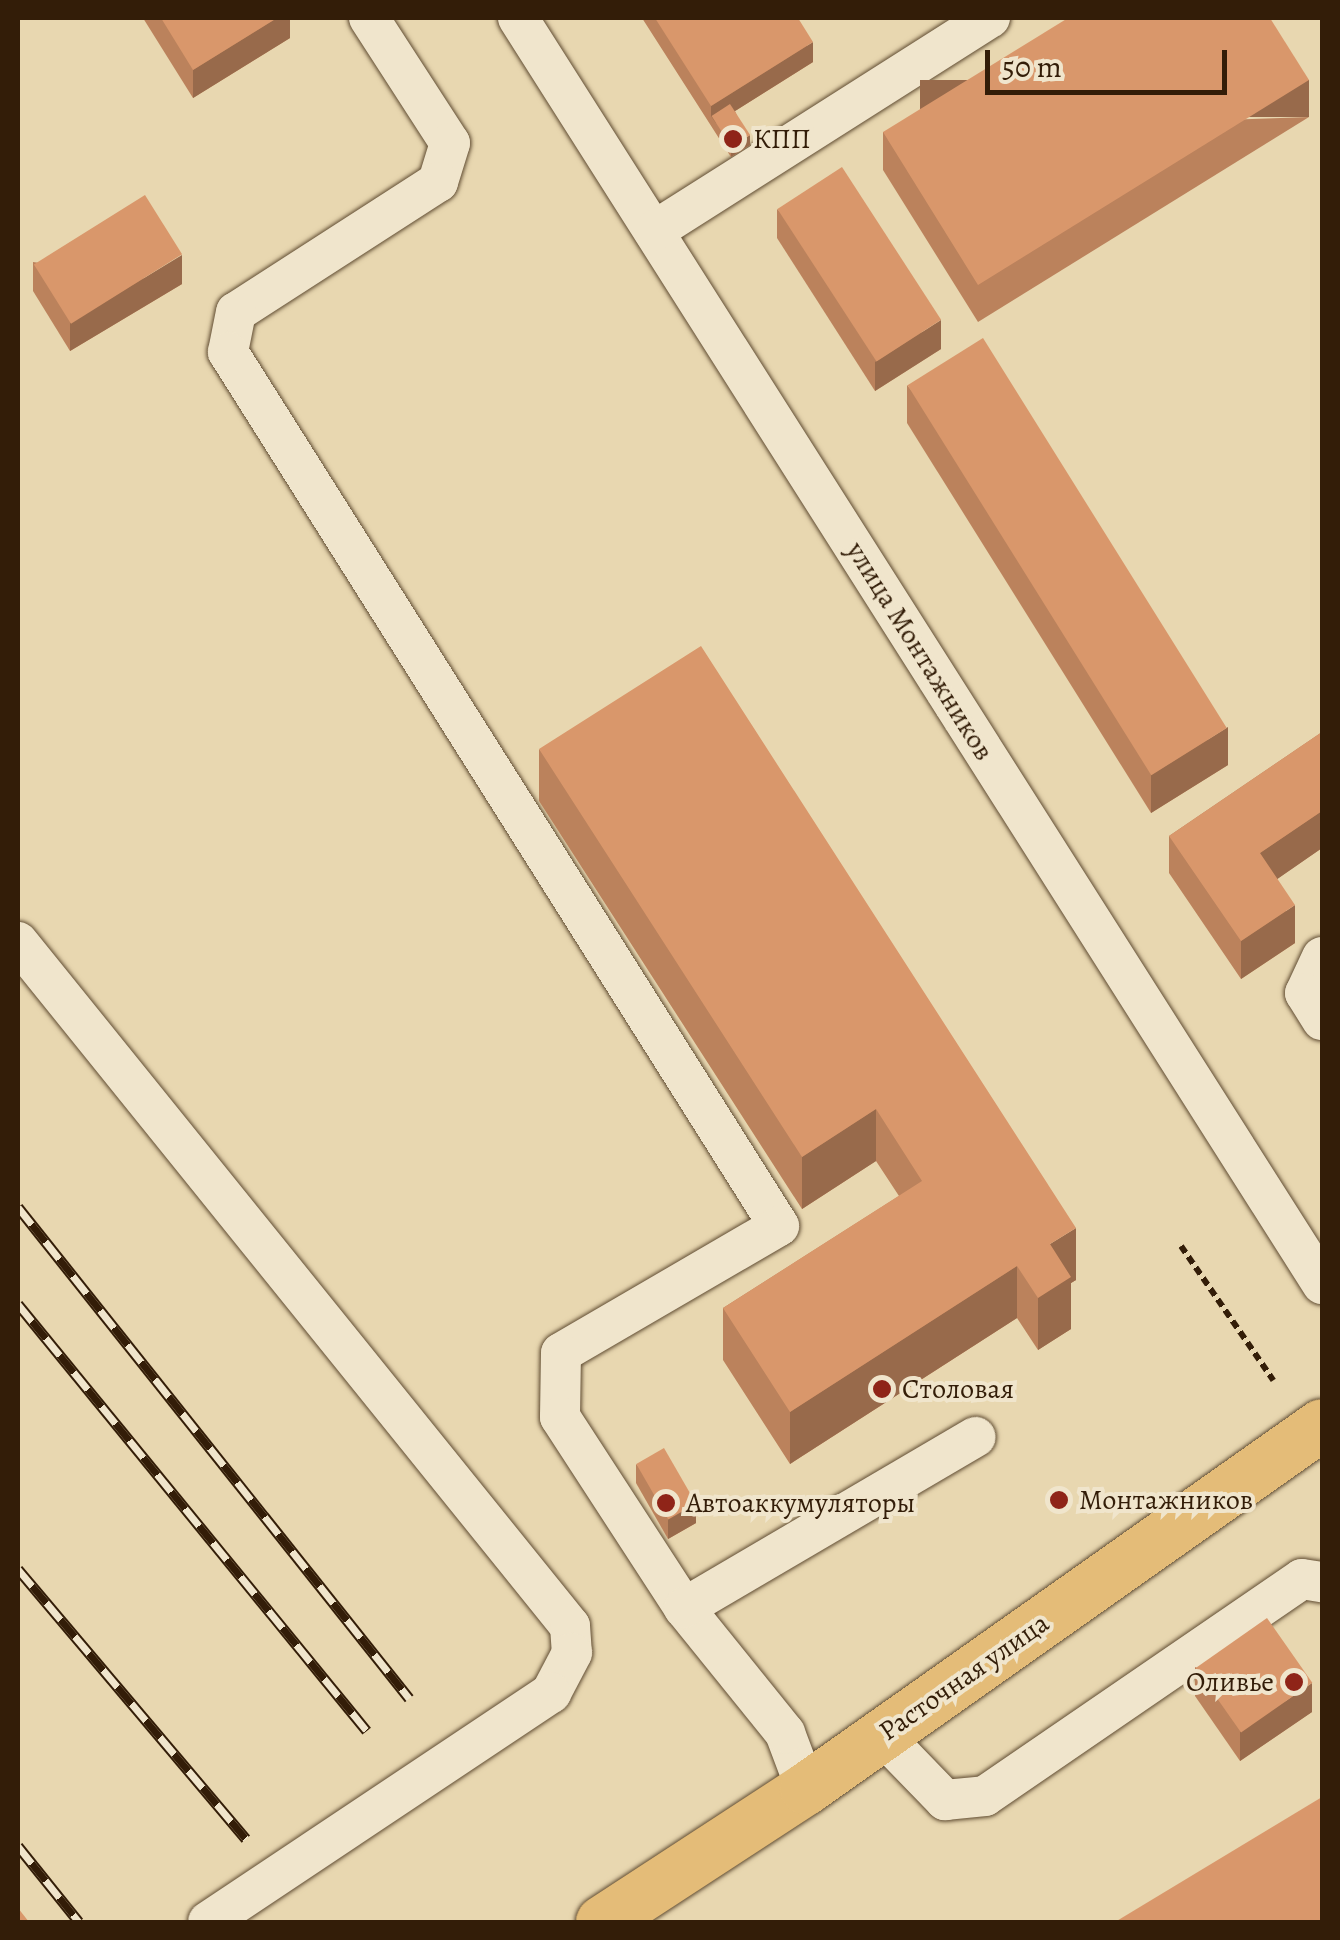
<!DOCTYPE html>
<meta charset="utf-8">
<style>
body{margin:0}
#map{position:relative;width:1340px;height:1940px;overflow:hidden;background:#e8d7b0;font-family:Alegreya,serif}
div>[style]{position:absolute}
.path>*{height:6px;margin-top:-3px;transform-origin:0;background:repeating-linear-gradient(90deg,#331d08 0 8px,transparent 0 13px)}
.roads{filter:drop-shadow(0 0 2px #604c32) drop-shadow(0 0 2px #604c32)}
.minor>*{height:40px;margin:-20px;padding:0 20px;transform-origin:20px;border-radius:20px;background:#f0e5cc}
.major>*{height:52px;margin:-26px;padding:0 26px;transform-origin:26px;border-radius:26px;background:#e4bc78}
.rail>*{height:11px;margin-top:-5.5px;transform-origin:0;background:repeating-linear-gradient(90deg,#f0e5cc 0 22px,#331d08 0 44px);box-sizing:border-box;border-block:2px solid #331d08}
.wall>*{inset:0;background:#bb825c}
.shaded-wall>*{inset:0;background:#986a4b;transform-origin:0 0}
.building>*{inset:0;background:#d9976b;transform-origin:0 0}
.dots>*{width:28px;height:28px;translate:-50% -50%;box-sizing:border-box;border:5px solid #f0e5cc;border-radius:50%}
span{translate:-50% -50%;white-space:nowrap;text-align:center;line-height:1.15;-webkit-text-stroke:8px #f0e5cc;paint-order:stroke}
.poi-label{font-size:28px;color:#331d08}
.left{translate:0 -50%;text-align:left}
.right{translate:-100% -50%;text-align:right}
.street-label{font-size:28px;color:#331d08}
.frame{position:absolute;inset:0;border:20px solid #331d08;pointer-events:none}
.scale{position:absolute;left:985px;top:50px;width:242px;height:45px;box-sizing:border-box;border:5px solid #331d08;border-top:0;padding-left:12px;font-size:30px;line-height:35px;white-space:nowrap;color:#331d08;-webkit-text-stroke:8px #f0e5cc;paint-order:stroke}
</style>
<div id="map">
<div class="path">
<i style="left:1181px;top:1246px;width:163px;rotate:55.5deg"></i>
</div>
<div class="roads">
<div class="minor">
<i style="left:369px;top:18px;width:149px;rotate:57.1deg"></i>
<i style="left:450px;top:143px;width:41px;rotate:107.1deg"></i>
<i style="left:438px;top:182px;width:240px;rotate:147.2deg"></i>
<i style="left:236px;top:312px;width:41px;rotate:101.3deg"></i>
<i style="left:228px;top:352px;width:1033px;rotate:57.77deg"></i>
<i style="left:779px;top:1226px;width:252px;rotate:149.8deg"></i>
<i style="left:561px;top:1353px;width:64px;rotate:90.9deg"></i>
<i style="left:560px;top:1417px;width:228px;rotate:57deg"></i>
<i style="left:518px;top:18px;width:1500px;rotate:57.58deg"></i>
<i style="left:654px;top:231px;width:398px;rotate:-32.4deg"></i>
<i style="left:18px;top:942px;width:879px;rotate:51.1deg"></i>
<i style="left:570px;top:1626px;width:27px;rotate:86deg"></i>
<i style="left:572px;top:1653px;width:45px;rotate:117.7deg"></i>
<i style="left:551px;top:1693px;width:412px;rotate:146.3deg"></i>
<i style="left:1322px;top:957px;width:40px;rotate:115deg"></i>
<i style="left:1305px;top:993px;width:32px;rotate:58deg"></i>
<i style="left:882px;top:1735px;width:91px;rotate:45.9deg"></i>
<i style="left:945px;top:1800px;width:40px;rotate:-5.7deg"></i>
<i style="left:985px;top:1796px;width:384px;rotate:-34.4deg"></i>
<i style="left:1302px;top:1579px;width:20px;rotate:9deg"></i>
<i style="left:806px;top:1789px;width:60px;rotate:-110.6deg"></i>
<i style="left:785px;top:1733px;width:161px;rotate:-128.9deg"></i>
<i style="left:684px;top:1608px;width:338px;rotate:-30.4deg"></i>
</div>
<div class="major">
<i style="left:602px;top:1922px;width:244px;rotate:-33.1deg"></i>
<i style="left:806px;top:1789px;width:631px;rotate:-35.2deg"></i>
</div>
</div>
<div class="rail">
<i style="left:18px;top:1207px;width:628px;rotate:51.47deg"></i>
<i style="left:18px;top:1304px;width:551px;rotate:50.74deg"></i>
<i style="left:18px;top:1569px;width:353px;rotate:49.8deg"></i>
<i style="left:18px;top:1846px;width:97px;rotate:51.2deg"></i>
</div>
<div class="wall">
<i style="clip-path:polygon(143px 18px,290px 18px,290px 38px,193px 98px)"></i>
<i style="clip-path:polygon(642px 18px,798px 18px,813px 62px,735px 111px,750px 145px,731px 157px)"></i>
<i style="clip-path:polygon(1309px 117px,978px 322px,883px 170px,883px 132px)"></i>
<i style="clip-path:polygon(777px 209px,941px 349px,875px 391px,777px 238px)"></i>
<i style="clip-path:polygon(33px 262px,182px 284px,70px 351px,33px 291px)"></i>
<i style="clip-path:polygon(907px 385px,1228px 765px,1151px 813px,907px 423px)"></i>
<i style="clip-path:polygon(1322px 732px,1322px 848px,1277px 879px,1295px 943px,1241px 979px,1169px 873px,1169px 836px)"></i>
<i style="clip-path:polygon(539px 749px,1076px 1280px,1071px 1283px,1071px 1329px,1038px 1350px,1017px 1318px,790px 1464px,723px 1360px,723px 1308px,899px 1196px,876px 1161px,802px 1209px,539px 801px)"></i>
<i style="clip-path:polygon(636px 1464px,696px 1523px,668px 1539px,636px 1483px)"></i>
<i style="clip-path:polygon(1195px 1667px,1312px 1712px,1240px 1761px,1195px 1696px)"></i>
</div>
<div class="shaded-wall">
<i style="clip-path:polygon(277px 18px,290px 18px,290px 38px,193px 98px,193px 70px)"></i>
<i style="clip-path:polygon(813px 42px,813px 62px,716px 123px,711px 116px,711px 106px)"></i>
<i style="left:1309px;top:80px;width:37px;height:389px;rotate:90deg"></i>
<i style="clip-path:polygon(750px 135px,750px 145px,731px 157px,731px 147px)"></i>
<i style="clip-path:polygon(182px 255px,182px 284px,70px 351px,70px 323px)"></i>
<i style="clip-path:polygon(941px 320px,941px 349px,875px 391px,875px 362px)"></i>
<i style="clip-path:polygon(1228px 727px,1228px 765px,1151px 813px,1151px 775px)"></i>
<i style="clip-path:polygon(1322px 811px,1322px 848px,1260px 891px,1260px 853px)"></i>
<i style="clip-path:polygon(1295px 905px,1295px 943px,1241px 979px,1241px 941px)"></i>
<i style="clip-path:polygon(876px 1109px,876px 1161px,802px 1209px,802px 1157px)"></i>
<i style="clip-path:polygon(1076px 1228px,1076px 1280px,1071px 1283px,1071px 1329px,1038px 1350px,1038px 1298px,1050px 1244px)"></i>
<i style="clip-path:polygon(1017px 1266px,1017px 1318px,790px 1464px,790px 1412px)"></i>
<i style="clip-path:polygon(696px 1503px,696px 1523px,668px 1539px,668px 1519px)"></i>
<i style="clip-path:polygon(1312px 1683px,1312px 1712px,1240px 1761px,1240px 1732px)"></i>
</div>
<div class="building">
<i style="clip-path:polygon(161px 18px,277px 18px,193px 70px)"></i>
<i style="clip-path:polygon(655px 18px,798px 18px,813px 42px,711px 106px)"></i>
<i style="clip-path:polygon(1068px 18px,1270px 18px,1309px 80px,978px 285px,883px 132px)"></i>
<i style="left:730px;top:104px;width:37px;height:22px;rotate:57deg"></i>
<i style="left:842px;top:167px;width:182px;height:77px;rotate:57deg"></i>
<i style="left:145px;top:195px;width:70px;height:131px;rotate:58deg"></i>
<i style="left:983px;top:338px;width:460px;height:89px;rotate:58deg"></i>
<i style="clip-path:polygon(701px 646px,1076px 1228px,1050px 1244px,1071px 1277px,1038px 1298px,1017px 1266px,790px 1412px,723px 1308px,922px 1181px,876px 1109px,802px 1157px,539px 749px)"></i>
<i style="clip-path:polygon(1322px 732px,1322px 811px,1260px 853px,1295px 905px,1241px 941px,1169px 836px)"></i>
<i style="left:664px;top:1448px;width:64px;height:32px;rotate:60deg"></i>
<i style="left:1267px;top:1618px;width:79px;height:87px;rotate:55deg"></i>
<i style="clip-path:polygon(1322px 1797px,1322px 1922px,1115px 1922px)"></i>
<i style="clip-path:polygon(18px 1908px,29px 1922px,18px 1922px)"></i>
</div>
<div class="dots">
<i style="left:733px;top:139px;background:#8f2418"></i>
<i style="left:882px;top:1389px;background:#8f2418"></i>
<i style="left:1059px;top:1500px;background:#8f2418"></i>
<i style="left:666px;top:1503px;background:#8f2418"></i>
<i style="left:1294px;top:1682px;background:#8f2418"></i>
</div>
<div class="poi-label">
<span class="left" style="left:753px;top:139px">КПП</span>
<span class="left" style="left:902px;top:1389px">Столовая</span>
<span class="left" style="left:1079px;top:1500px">Монтажников</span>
<span class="left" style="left:686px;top:1503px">Автоаккумуляторы</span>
<span class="right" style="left:1274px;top:1682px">Оливье</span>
</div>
<div class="street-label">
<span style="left:920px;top:651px;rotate:58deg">улица Монтажников</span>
<span style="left:964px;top:1677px;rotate:-35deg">Расточная улица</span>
</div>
<div class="frame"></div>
<div class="scale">50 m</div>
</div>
